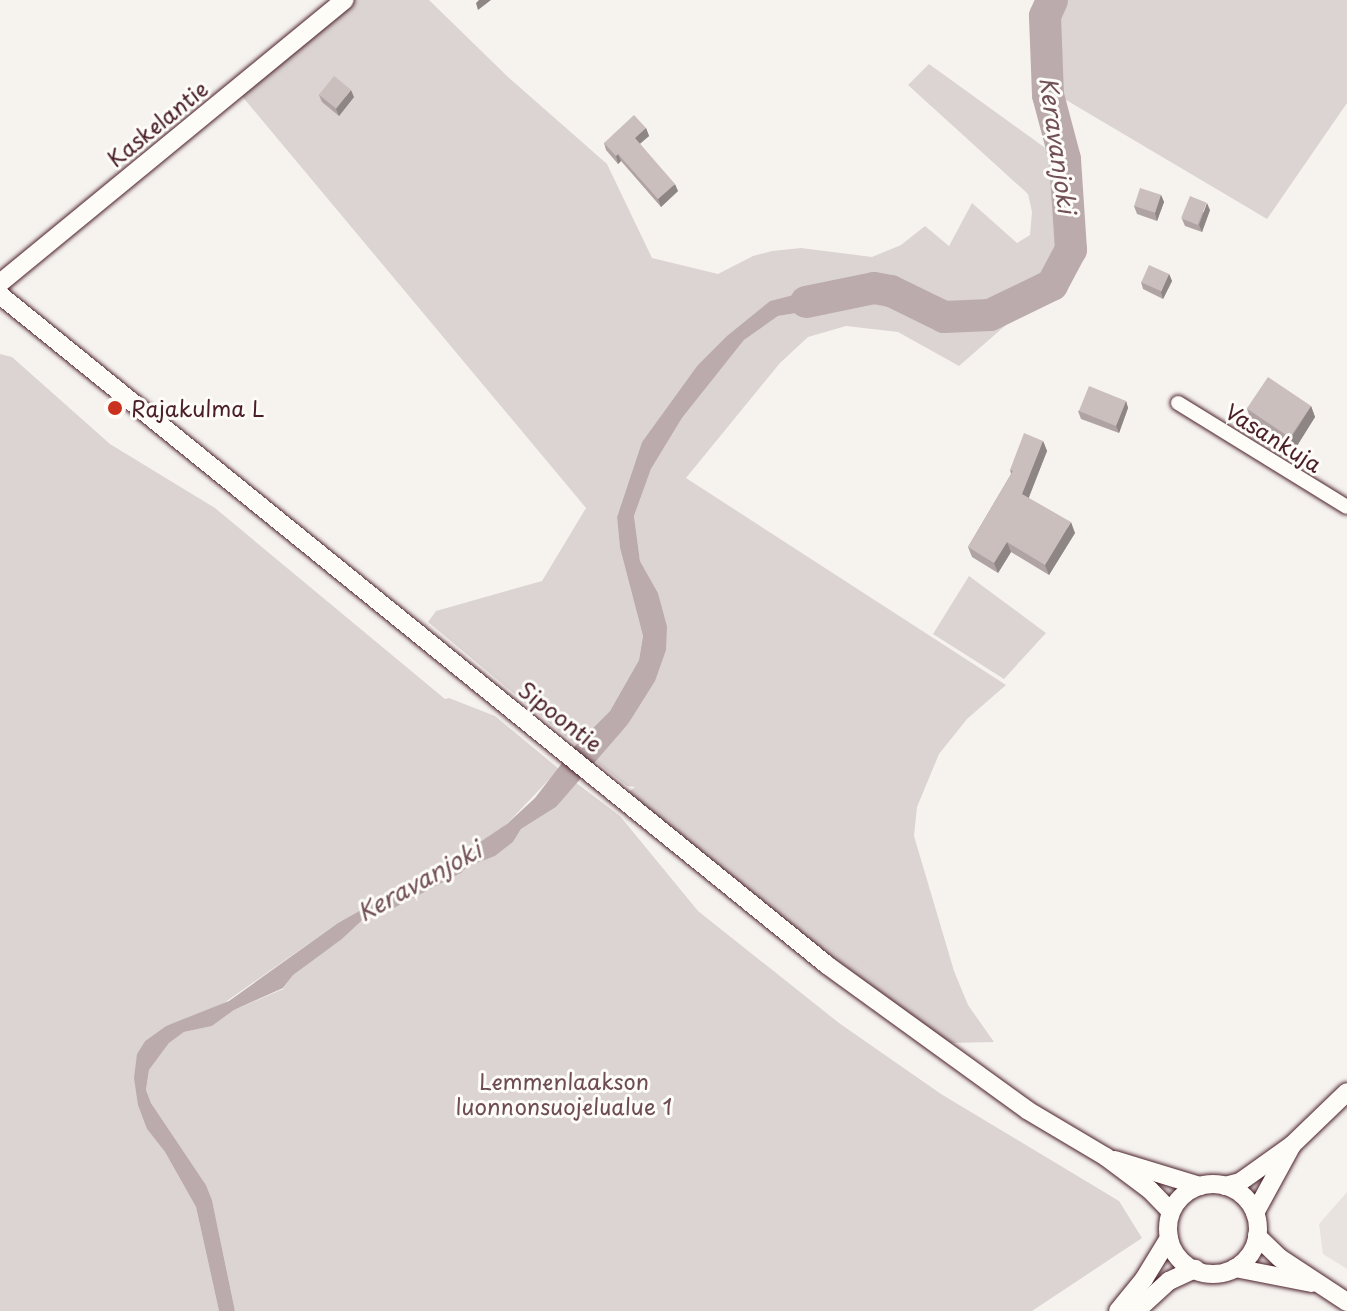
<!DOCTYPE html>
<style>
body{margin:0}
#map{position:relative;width:1347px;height:1311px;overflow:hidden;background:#f6f3ef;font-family:"Playpen Sans",sans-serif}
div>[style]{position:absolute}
.built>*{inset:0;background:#e9e3e0}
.green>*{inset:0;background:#dcd4d2}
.water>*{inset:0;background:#bbabac}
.river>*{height:32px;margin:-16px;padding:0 16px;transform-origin:16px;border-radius:16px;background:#bbabac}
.roads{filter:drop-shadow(0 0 2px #4a1f2b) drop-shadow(0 0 2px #4a1f2b)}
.street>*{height:14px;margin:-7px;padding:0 7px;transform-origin:7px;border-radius:7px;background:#fdfcf7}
.secondary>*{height:18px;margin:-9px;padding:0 9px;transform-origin:9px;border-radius:9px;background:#fdfcf7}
.secondary>.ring{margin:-9px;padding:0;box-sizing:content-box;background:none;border:18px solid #fdfcf7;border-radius:50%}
.wall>*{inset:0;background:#afa4a3}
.shaded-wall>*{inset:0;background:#8e8685}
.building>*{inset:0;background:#cbbfbe;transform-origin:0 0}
.dots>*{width:22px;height:22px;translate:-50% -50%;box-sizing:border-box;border:4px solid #fdfcf7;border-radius:50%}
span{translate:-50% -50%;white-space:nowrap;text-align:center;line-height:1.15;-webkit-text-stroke:6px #fdfcf7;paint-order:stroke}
.street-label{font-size:22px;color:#4a1f2b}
.poi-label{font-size:22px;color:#4a1f2b}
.left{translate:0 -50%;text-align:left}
.park-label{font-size:22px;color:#6e4c55}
.water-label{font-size:24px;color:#725058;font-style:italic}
</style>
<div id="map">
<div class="built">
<i style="clip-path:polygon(1347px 1192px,1347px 1269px,1323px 1254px,1319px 1224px)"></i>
</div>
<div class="green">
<i style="clip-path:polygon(345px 0,429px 0,508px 77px,607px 164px,652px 258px,718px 274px,753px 256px,772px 251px,801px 248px,872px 257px,901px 245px,925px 226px,949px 246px,972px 203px,1017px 243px,1030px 235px,1032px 212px,1028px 194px,908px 85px,929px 64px,1062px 160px,1068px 250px,1050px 282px,988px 311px,946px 313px,894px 288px,843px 282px,770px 301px,697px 366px,642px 442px,617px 517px,620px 548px,643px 636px,639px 660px,610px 711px,576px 745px,428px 622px,436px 611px,542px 581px,586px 508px,236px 89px)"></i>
<i style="clip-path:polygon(1058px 0,1347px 0,1347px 103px,1267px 219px,1056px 94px,1050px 20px)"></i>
<i style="clip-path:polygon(876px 291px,944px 320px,991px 319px,1031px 303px,959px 366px,898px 332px,846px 326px,808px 337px,780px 363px,686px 478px,1006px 685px,967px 719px,939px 754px,917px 807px,914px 836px,954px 971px,968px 1005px,994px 1042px,949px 1043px,838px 961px,827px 965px,623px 796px,635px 787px,627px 786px,594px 760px,628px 724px,636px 709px,667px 626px,658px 593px,640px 561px,634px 516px,651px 469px,682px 418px,744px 340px,778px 316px,833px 307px)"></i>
<i style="clip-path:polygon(0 354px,12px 357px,110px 444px,215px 508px,445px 699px,449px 698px,495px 716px,559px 769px,505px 826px,474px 846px,338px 923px,217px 1008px,166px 1026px,145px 1041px,137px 1054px,147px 1129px,165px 1152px,196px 1207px,219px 1311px,0 1311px)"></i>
<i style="clip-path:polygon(969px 576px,1046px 633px,1004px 679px,933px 634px)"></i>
<i style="clip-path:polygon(575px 782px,620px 816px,698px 911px,839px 1023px,941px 1094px,1119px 1201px,1142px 1238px,1032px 1311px,235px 1311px,212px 1200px,206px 1185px,151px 1103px,146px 1090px,149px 1070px,169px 1043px,184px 1032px,212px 1026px,234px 1010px,283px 989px,293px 974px,342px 939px,370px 913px,392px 909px,461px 873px,467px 867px,495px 856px,513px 842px,521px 829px,556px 807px)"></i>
</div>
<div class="water">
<i style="clip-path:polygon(843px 282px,850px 298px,833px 307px,778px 316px,744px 340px,682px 418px,651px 469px,634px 516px,640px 561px,658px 593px,667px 626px,666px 650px,655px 681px,628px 724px,556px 807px,521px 829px,513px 842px,495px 856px,467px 867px,461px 873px,392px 909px,370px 913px,342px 939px,293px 975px,283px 988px,234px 1010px,212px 1026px,184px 1032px,169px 1043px,149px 1070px,146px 1090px,151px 1103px,206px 1185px,212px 1200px,235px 1311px,219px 1311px,196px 1207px,165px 1152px,147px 1129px,138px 1105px,134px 1078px,137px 1054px,145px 1041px,166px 1026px,229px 1001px,338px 923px,474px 846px,507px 824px,535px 798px,576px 745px,610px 711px,639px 660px,643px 636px,620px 548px,617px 517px,642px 442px,697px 366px,727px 336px,770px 301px)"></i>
</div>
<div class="river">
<i style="left:806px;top:302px;width:69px;rotate:-11.6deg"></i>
<i style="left:874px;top:288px;width:17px;rotate:10deg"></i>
<i style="left:891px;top:291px;width:59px;rotate:26.1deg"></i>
<i style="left:944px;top:317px;width:46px;rotate:-2.5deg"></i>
<i style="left:990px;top:315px;width:69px;rotate:-25.8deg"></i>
<i style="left:1052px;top:285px;width:40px;rotate:-62deg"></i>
<i style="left:1071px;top:250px;width:91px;rotate:-93.8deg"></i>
<i style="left:1065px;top:159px;width:66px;rotate:-104.9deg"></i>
<i style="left:1048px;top:95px;width:79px;rotate:-92.2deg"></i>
<i style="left:1045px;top:16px;width:17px;rotate:-66deg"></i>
</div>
<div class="roads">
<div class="street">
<i style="left:1178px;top:403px;width:198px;rotate:31.6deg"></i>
</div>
<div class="secondary">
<i style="left:0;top:283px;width:446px;rotate:-39.4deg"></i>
<i style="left:0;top:295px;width:1064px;rotate:39.01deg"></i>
<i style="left:827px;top:965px;width:247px;rotate:35.9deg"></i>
<i style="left:1027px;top:1110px;width:92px;rotate:30.7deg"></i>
<i style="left:1106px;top:1157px;width:55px;rotate:36.9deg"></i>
<i style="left:1150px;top:1190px;width:30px;rotate:46deg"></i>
<i style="left:1115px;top:1160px;width:89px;rotate:17deg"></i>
<i class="ring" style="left:1168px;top:1184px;width:72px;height:72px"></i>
<i style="left:1225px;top:1186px;width:16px;rotate:-15deg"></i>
<i style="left:1240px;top:1182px;width:64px;rotate:-35.4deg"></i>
<i style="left:1292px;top:1145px;width:76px;rotate:-43.9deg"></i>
<i style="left:1255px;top:1213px;width:77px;rotate:-61.4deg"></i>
<i style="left:1257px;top:1236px;width:32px;rotate:44deg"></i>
<i style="left:1280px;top:1258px;width:80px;rotate:33.3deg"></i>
<i style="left:1235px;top:1268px;width:78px;rotate:11deg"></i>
<i style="left:1118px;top:1311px;width:41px;rotate:-50.9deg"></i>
<i style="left:1144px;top:1279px;width:48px;rotate:-58.6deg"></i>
<i style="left:1136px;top:1311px;width:45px;rotate:-42.3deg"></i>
<i style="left:1169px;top:1281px;width:29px;rotate:-25deg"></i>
</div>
</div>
<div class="wall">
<i style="clip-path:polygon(319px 95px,354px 97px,339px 116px,322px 102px)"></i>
<i style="clip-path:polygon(646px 128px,649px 136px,640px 144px,678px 191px,661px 207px,621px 161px,618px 164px,606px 150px,604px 143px)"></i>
<i style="clip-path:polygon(1161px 195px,1164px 202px,1157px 221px,1137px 214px,1134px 206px)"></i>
<i style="clip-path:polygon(1210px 210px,1202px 232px,1185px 226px,1182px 219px)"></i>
<i style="clip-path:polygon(1169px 274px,1172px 281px,1163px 299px,1143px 289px,1141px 282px)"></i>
<i style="clip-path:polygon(1126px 401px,1128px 408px,1119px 433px,1081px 419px,1078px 411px)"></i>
<i style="clip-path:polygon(1311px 406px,1315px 417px,1295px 449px,1251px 420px,1247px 409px)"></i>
<i style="clip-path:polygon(1043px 441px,1047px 451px,1028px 498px,1075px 533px,1049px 575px,1011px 552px,998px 573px,972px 557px,968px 547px,1011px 474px,1010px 470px)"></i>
</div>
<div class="shaded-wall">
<i style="clip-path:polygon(479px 0,491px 0,478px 10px,476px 3px)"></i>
<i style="clip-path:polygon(351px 90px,354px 97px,339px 116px,336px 109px)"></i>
<i style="clip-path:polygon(646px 128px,649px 136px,638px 145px,635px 138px)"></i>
<i style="clip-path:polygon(618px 154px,621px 161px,618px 164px,616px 156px)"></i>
<i style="clip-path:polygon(675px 184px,678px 191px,661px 207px,658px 199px)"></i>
<i style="clip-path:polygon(1161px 195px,1164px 202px,1157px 221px,1155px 213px)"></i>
<i style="clip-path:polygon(1207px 203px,1210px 210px,1202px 232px,1199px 225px)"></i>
<i style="clip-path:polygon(1169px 274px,1172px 281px,1163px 299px,1161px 292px)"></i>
<i style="clip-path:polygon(1126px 401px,1128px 408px,1119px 433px,1116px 426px)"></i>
<i style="clip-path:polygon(1311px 406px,1315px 417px,1295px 449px,1291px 438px)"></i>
<i style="clip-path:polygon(1043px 441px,1047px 451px,1026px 505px,1022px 494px)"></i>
<i style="clip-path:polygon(1071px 522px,1075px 533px,1049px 575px,1045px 565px)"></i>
<i style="clip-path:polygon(1007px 542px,1011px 552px,998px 573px,994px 563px)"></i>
</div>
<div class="building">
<i style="left:334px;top:76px;width:22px;height:24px;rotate:39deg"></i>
<i style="clip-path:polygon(634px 115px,646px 128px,635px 138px,675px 184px,658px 199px,618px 154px,616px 156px,604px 143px)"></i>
<i style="left:1140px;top:188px;width:22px;height:19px;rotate:18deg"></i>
<i style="left:1190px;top:196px;width:18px;height:24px;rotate:22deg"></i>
<i style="left:1149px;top:265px;width:22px;height:19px;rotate:24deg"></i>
<i style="left:1268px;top:377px;width:52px;height:38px;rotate:34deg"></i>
<i style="left:1089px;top:386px;width:40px;height:27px;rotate:22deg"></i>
<i style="clip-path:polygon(1024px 433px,1043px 441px,1022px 494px,1071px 522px,1045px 565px,1007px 542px,994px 563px,968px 547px,1013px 471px,1010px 470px)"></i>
</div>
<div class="dots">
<i style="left:115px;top:408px;background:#c8321e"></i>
</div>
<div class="street-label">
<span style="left:157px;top:123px;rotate:-39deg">Kaskelantie</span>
<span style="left:1274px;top:437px;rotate:32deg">Vasankuja</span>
<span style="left:561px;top:716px;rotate:38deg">Sipoontie</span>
</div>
<div class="poi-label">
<span class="left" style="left:131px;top:408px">Rajakulma L</span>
</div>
<div class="park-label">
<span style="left:564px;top:1093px">Lemmenlaakson<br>luonnonsuojelualue 1</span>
</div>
<div class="water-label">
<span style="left:1058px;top:145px;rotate:82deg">Keravanjoki</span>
<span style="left:419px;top:881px;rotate:-29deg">Keravanjoki</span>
</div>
</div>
